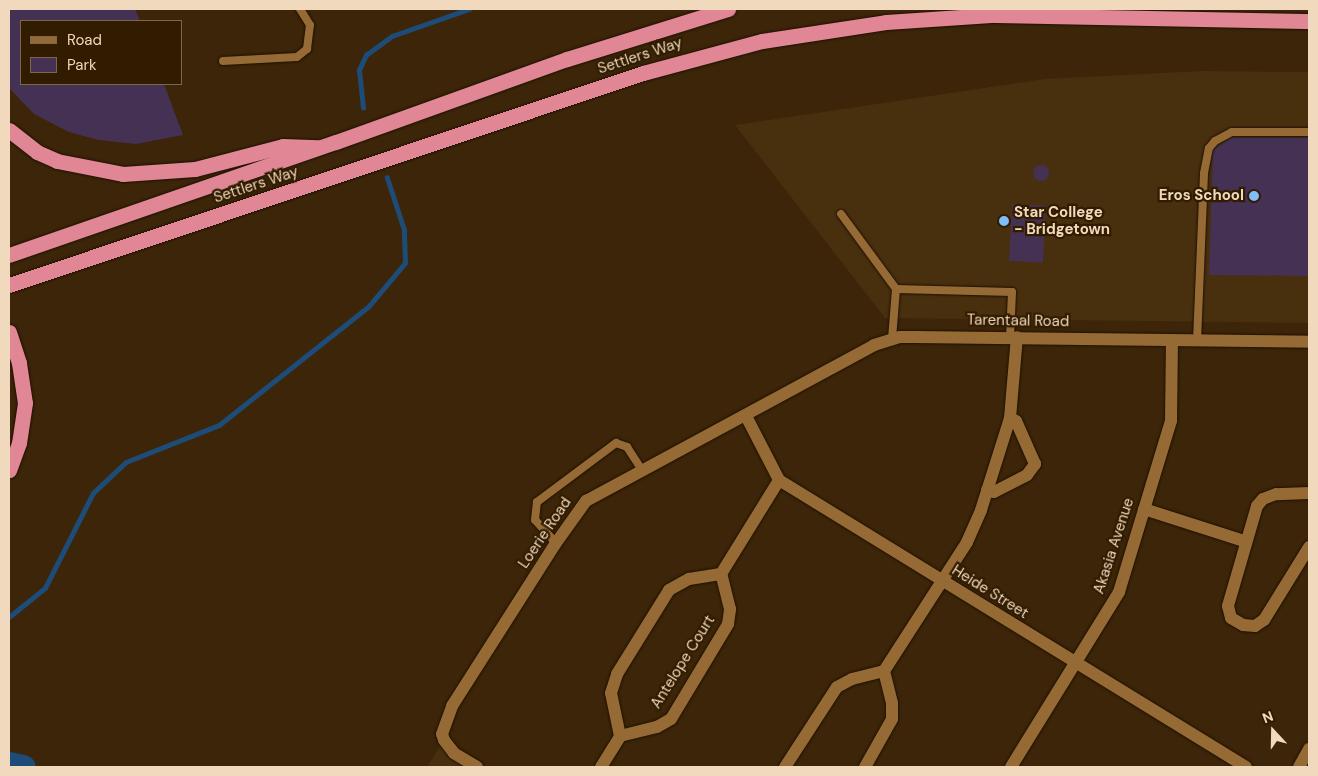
<!DOCTYPE html>
<style>
body{margin:0}
#map{position:relative;width:1318px;height:776px;overflow:hidden;background:#3c2508;font-family:"DM Sans",sans-serif}
div>[style]{position:absolute}
.built>*{inset:0;background:#482f0e}
.green>*{inset:0;background:#453154;transform-origin:0 0}
.round{border-radius:50%}
.stream>*{height:4.5px;margin:-2.25px;padding:0 2.25px;transform-origin:2.25px;border-radius:2.25px;background:#1e4c78}
.river>*{height:25px;margin:-12.5px;padding:0 12.5px;transform-origin:12.5px;border-radius:12.5px;background:#1e4c78}
.roads{filter:drop-shadow(0 0 1px #1d1002) drop-shadow(0 0 1px #1d1002)}
.service>*{height:8px;margin:-4px;padding:0 4px;transform-origin:4px;border-radius:4px;background:#966a34}
.minor>*{height:12px;margin:-6px;padding:0 6px;transform-origin:6px;border-radius:6px;background:#966a34}
.motorway>*{height:15px;margin:-7.5px;padding:0 7.5px;transform-origin:7.5px;border-radius:7.5px;background:#e18695}
.dots>*{width:14px;height:14px;translate:-50% -50%;box-sizing:border-box;border:2px solid #311c00;border-radius:50%}
span{translate:-50% -50%;white-space:nowrap;text-align:center;line-height:1.15;-webkit-text-stroke:4.5px #311c00;paint-order:stroke}
.street-label{font-size:15px;color:#f1d9be}
.poi-label{font-size:15px;color:#f1d9be;font-weight:700}
.right{translate:-100% -50%;text-align:right}
.left{translate:0 -50%;text-align:left}
.frame{position:absolute;inset:0;border:10px solid #f1d9be;pointer-events:none}
.legend{position:absolute;left:20px;top:20px;width:162px;height:65px;box-sizing:border-box;background:#311c00;border:1px solid #7e684c;margin:0;padding:6px 9px;list-style:none;font-size:15px;color:#f1d9be}
.legend li{display:flex;align-items:center;gap:10px;height:25px}
.legend b{width:25px;border:1px solid #7e684c}
.north{position:absolute;left:1248px;top:706px;width:50px;height:50px;-webkit-text-stroke:4px #311c00;paint-order:stroke;rotate:339deg;font-size:14px;font-weight:700;line-height:20px;text-align:center;color:#f1d9be}
.north::after{content:'';display:block;margin:auto;width:18px;height:22px;background:#f1d9be;clip-path:polygon(50% 0,100% 100%,50% 72%,0 100%)}
</style>
<div id="map">
<div class="built">
<i style="clip-path:polygon(1202px 71px,1309px 72px,1309px 323px,885px 318px,735px 125px,1045px 79px)"></i>
<i style="clip-path:polygon(444px 740px,477px 767px,427px 767px)"></i>
</div>
<div class="green">
<i style="clip-path:polygon(9px 9px,135px 9px,140px 21px,21px 21px,21px 84px,164px 84px,183px 135px,136px 144px,98px 140px,69px 132px,34px 114px,9px 88px)"></i>
<i style="clip-path:polygon(1231px 138px,1309px 138px,1309px 276px,1209px 275px,1213px 150px)"></i>
<i class="round" style="left:1033px;top:165px;width:16px;height:16px"></i>
<i style="left:1012px;top:204px;width:34px;height:57px;rotate:3deg"></i>
</div>
<div class="stream">
<i style="left:363px;top:108px;width:38px;rotate:-96deg"></i>
<i style="left:359px;top:70px;width:17px;rotate:-65deg"></i>
<i style="left:366px;top:55px;width:32px;rotate:-36deg"></i>
<i style="left:392px;top:36px;width:82px;rotate:-19.3deg"></i>
<i style="left:9px;top:617px;width:46px;rotate:-38.9deg"></i>
<i style="left:45px;top:588px;width:106px;rotate:-63.2deg"></i>
<i style="left:93px;top:493px;width:45px;rotate:-43.2deg"></i>
<i style="left:126px;top:462px;width:100px;rotate:-21.7deg"></i>
<i style="left:219px;top:425px;width:191px;rotate:-38.4deg"></i>
<i style="left:369px;top:306px;width:56px;rotate:-50.1deg"></i>
<i style="left:405px;top:263px;width:33px;rotate:-92deg"></i>
<i style="left:404px;top:230px;width:55px;rotate:-108.1deg"></i>
</div>
<div class="river">
<i style="left:9px;top:764px;width:14px;rotate:12deg"></i>
</div>
<div class="roads">
<div class="service">
<i style="left:223px;top:61px;width:74px;rotate:-3.1deg"></i>
<i style="left:297px;top:57px;width:13px;rotate:-39deg"></i>
<i style="left:307px;top:49px;width:24px;rotate:-83deg"></i>
<i style="left:310px;top:25px;width:19px;rotate:-122deg"></i>
<i style="left:841px;top:214px;width:93px;rotate:53.7deg"></i>
<i style="left:896px;top:289px;width:50px;rotate:94.6deg"></i>
<i style="left:896px;top:289px;width:116px;rotate:1.5deg"></i>
<i style="left:1012px;top:292px;width:45px;rotate:92.5deg"></i>
<i style="left:1197px;top:341px;width:168px;rotate:-87.6deg"></i>
<i style="left:1204px;top:173px;width:25px;rotate:-79deg"></i>
<i style="left:1209px;top:148px;width:9px;rotate:-49deg"></i>
<i style="left:1215px;top:141px;width:19px;rotate:-28deg"></i>
<i style="left:1232px;top:132px;width:77px"></i>
<i style="left:556px;top:543px;width:31px;rotate:-132deg"></i>
<i style="left:535px;top:520px;width:18px;rotate:-84deg"></i>
<i style="left:537px;top:502px;width:99px;rotate:-36.8deg"></i>
<i style="left:616px;top:443px;width:12px;rotate:20deg"></i>
<i style="left:627px;top:447px;width:27px;rotate:57deg"></i>
</div>
<div class="minor">
<i style="left:746px;top:416px;width:72px;rotate:62.7deg"></i>
<i style="left:779px;top:480px;width:548px;rotate:31.57deg"></i>
<i style="left:987px;top:490px;width:7px;rotate:16deg"></i>
<i style="left:994px;top:492px;width:37px;rotate:-27deg"></i>
<i style="left:1027px;top:475px;width:14px;rotate:-54deg"></i>
<i style="left:1035px;top:464px;width:47px;rotate:-113.8deg"></i>
<i style="left:1016px;top:421px;width:7px;rotate:-153deg"></i>
<i style="left:1309px;top:493px;width:33px;rotate:178deg"></i>
<i style="left:1276px;top:494px;width:14px;rotate:159deg"></i>
<i style="left:1263px;top:499px;width:9px;rotate:131deg"></i>
<i style="left:1257px;top:506px;width:104px;rotate:106.2deg"></i>
<i style="left:1228px;top:606px;width:12px;rotate:76deg"></i>
<i style="left:1231px;top:618px;width:14px;rotate:30deg"></i>
<i style="left:1243px;top:625px;width:12px;rotate:5deg"></i>
<i style="left:1255px;top:626px;width:11px;rotate:-34deg"></i>
<i style="left:1264px;top:620px;width:86px;rotate:-58.3deg"></i>
<i style="left:1144px;top:509px;width:105px;rotate:17.7deg"></i>
<i style="left:620px;top:736px;width:44px;rotate:-101.8deg"></i>
<i style="left:611px;top:693px;width:20px;rotate:-72deg"></i>
<i style="left:617px;top:674px;width:99px;rotate:-58.2deg"></i>
<i style="left:669px;top:590px;width:23px;rotate:-29deg"></i>
<i style="left:689px;top:579px;width:32px;rotate:-9deg"></i>
<i style="left:477px;top:767px;width:27px;rotate:-149deg"></i>
<i style="left:454px;top:753px;width:16px;rotate:-128deg"></i>
<i style="left:444px;top:740px;width:6px;rotate:-108deg"></i>
<i style="left:442px;top:734px;width:30px;rotate:-70deg"></i>
<i style="left:452px;top:706px;width:193px;rotate:-57.5deg"></i>
<i style="left:556px;top:543px;width:52px;rotate:-54.5deg"></i>
<i style="left:586px;top:501px;width:328px;rotate:-28.4deg"></i>
<i style="left:874px;top:345px;width:27px;rotate:-17deg"></i>
<i style="left:900px;top:337px;width:19px"></i>
<i style="left:919px;top:337px;width:390px;rotate:0.7deg"></i>
<i style="left:601px;top:767px;width:36px;rotate:-58deg"></i>
<i style="left:620px;top:736px;width:38px;rotate:-14deg"></i>
<i style="left:657px;top:727px;width:16px;rotate:-30deg"></i>
<i style="left:671px;top:719px;width:111px;rotate:-59deg"></i>
<i style="left:728px;top:624px;width:15px;rotate:-82deg"></i>
<i style="left:730px;top:609px;width:36px;rotate:-104deg"></i>
<i style="left:721px;top:574px;width:110px;rotate:-58.3deg"></i>
<i style="left:785px;top:767px;width:95px;rotate:-57deg"></i>
<i style="left:837px;top:687px;width:17px;rotate:-28deg"></i>
<i style="left:852px;top:679px;width:33px;rotate:-14deg"></i>
<i style="left:884px;top:671px;width:153px;rotate:-57.2deg"></i>
<i style="left:967px;top:542px;width:35px;rotate:-66deg"></i>
<i style="left:981px;top:510px;width:96px;rotate:-72.5deg"></i>
<i style="left:1010px;top:418px;width:81px;rotate:-85.1deg"></i>
<i style="left:865px;top:767px;width:55px;rotate:-60.6deg"></i>
<i style="left:892px;top:719px;width:16px;rotate:-90deg"></i>
<i style="left:892px;top:703px;width:33px;rotate:-104deg"></i>
<i style="left:1011px;top:767px;width:206px;rotate:-58.3deg"></i>
<i style="left:1119px;top:592px;width:179px;rotate:-73.1deg"></i>
<i style="left:1171px;top:421px;width:81px;rotate:-89.3deg"></i>
<i style="left:1299px;top:767px;width:21px;rotate:-61deg"></i>
</div>
<div class="motorway">
<i style="left:9px;top:130px;width:36px;rotate:38deg"></i>
<i style="left:37px;top:152px;width:22px;rotate:24deg"></i>
<i style="left:57px;top:161px;width:67px;rotate:11.1deg"></i>
<i style="left:123px;top:174px;width:72px;rotate:-4deg"></i>
<i style="left:195px;top:169px;width:91px;rotate:-14.6deg"></i>
<i style="left:283px;top:146px;width:35px;rotate:2deg"></i>
<i style="left:9px;top:255px;width:346px;rotate:-19.1deg"></i>
<i style="left:336px;top:142px;width:245px;rotate:-19.8deg"></i>
<i style="left:567px;top:59px;width:169px;rotate:-17.3deg"></i>
<i style="left:9px;top:285px;width:669px;rotate:-18.49deg"></i>
<i style="left:643px;top:73px;width:123px;rotate:-15.1deg"></i>
<i style="left:762px;top:41px;width:125px;rotate:-8.7deg"></i>
<i style="left:886px;top:22px;width:105px;rotate:-3.8deg"></i>
<i style="left:991px;top:15px;width:318px;rotate:1.1deg"></i>
<i style="left:9px;top:332px;width:33px;rotate:72deg"></i>
<i style="left:19px;top:363px;width:40px;rotate:81.5deg"></i>
<i style="left:25px;top:403px;width:40px;rotate:98.5deg"></i>
<i style="left:19px;top:443px;width:29px;rotate:110deg"></i>
</div>
</div>
<div class="dots">
<i style="left:1254px;top:196px;background:#80bdfa"></i>
<i style="left:1004px;top:221px;background:#80bdfa"></i>
</div>
<div class="street-label">
<span style="left:640px;top:56px;rotate:-18deg">Settlers Way</span>
<span style="left:256px;top:185px;rotate:-18deg">Settlers Way</span>
<span style="left:1018px;top:321px;rotate:1deg">Tarentaal Road</span>
<span style="left:545px;top:533px;rotate:-56deg">Loerie Road</span>
<span style="left:1114px;top:546px;rotate:-72deg">Akasia Avenue</span>
<span style="left:990px;top:592px;rotate:32deg">Heide Street</span>
<span style="left:683px;top:662px;rotate:-58deg">Antelope Court</span>
</div>
<div class="poi-label">
<span class="right" style="left:1244px;top:196px">Eros School</span>
<span class="left" style="left:1014px;top:221px">Star College<br>- Bridgetown</span>
</div>
<div class="frame"></div>
<ul class="legend">
<li><b style="height:6px;background:#966a34"></b>Road</li>
<li><b style="height:14px;background:#453154"></b>Park</li>
</ul>
<div class="north">N</div>
</div>
